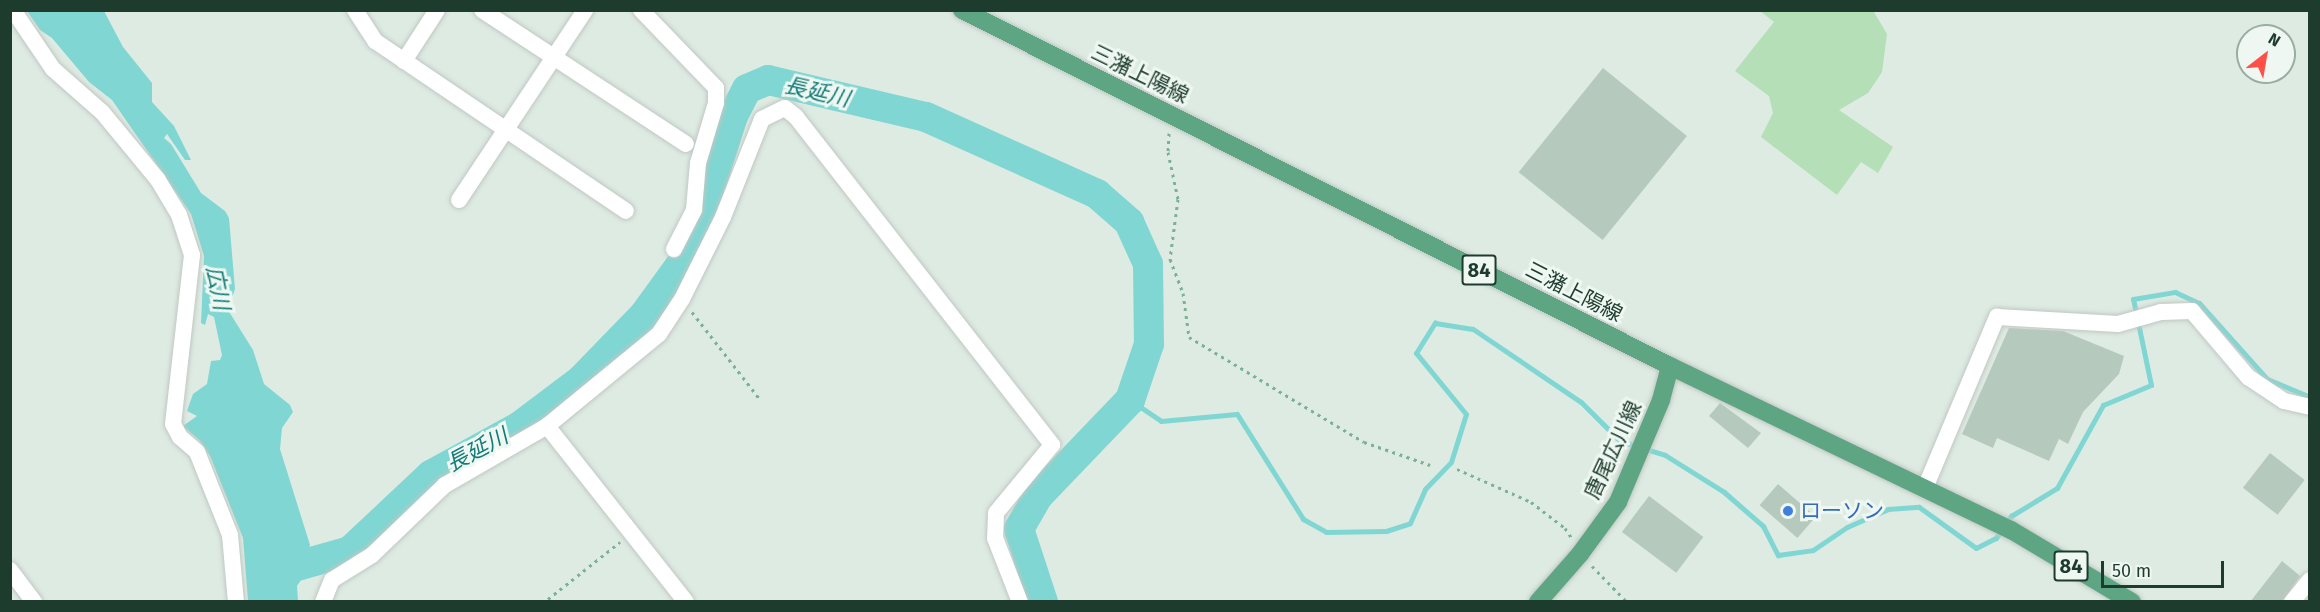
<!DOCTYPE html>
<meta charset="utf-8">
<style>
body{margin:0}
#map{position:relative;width:2320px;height:612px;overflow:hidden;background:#deebe2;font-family:"Fira Sans","Noto Sans JP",sans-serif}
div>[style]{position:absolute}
.green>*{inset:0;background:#b4dfb7}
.water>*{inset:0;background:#80d6d2}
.stream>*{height:5px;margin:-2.5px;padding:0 2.5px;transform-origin:2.5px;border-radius:2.5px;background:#80d6d2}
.river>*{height:30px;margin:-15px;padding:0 15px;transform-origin:15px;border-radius:15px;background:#80d6d2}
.building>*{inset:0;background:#b6c9bd;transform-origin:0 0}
.path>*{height:3px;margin-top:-1.5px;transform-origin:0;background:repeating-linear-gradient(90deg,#7bb295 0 3px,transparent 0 7.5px)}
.roads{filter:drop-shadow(0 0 2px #c0c8c4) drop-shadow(0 0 2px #c0c8c4)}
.minor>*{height:16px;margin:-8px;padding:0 8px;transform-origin:8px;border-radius:8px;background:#fff}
.major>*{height:18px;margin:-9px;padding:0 9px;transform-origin:9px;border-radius:9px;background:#5ea584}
.dots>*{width:16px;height:16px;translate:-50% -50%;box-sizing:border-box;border:3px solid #eef7f1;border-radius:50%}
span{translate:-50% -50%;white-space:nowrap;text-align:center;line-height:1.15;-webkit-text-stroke:6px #eef7f1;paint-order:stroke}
.shield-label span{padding:2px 4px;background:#eef7f1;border:2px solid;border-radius:4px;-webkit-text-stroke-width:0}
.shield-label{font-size:20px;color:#1e3c2e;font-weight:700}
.street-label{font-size:21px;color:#1e3c2e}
.shop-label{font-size:21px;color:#366cbe}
.left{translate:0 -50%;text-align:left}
.water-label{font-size:22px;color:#137c78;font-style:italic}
.frame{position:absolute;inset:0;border:12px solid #1e3c2e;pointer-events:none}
.north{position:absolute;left:2236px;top:24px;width:60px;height:60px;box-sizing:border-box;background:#eef7f1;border:2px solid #9baca3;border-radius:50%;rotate:31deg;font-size:16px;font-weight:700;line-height:24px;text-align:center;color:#1e3c2e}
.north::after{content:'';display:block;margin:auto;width:21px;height:27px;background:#fe5048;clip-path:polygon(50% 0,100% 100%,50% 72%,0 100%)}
.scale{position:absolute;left:2101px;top:561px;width:123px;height:27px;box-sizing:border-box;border:3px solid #1e3c2e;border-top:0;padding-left:8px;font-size:18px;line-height:21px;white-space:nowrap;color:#1e3c2e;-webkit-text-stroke:4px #eef7f1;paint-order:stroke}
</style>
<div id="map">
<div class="green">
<i style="clip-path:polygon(1760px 11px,1874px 12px,1887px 34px,1882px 72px,1868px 93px,1839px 110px,1893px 147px,1878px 173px,1861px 162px,1837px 195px,1761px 137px,1773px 113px,1769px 96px,1735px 71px,1774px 22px)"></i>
</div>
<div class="water">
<i style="clip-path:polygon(27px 11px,104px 11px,123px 47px,152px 83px,152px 102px,174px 126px,191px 160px,185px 160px,167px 134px,164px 138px,171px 144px,201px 193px,225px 211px,229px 218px,235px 289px,228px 310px,253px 350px,264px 384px,290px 405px,293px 412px,282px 428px,280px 449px,310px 545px,303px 577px,297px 586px,298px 601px,248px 601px,243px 538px,210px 456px,200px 441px,183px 426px,197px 416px,187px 411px,193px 394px,207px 384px,211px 361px,220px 360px,222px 355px,214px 317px,208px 314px,205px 325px,201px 323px,204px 256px,191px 214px,112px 100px,89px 82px,52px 38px,40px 30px)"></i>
</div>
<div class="stream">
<i style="left:1130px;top:400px;width:37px;rotate:34deg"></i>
<i style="left:1161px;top:421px;width:76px;rotate:-5.3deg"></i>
<i style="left:1237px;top:414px;width:124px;rotate:57.8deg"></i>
<i style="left:1303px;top:519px;width:26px;rotate:29deg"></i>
<i style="left:1326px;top:532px;width:60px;rotate:-1deg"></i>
<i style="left:1386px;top:531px;width:25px;rotate:-18deg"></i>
<i style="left:1410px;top:523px;width:37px;rotate:-66deg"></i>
<i style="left:1425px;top:489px;width:37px;rotate:-46deg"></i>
<i style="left:1451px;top:462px;width:50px;rotate:-72.6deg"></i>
<i style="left:1466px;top:414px;width:79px;rotate:-129.3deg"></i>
<i style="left:1416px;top:353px;width:36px;rotate:-58deg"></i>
<i style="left:1435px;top:323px;width:38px;rotate:9deg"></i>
<i style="left:1473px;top:329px;width:130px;rotate:34.1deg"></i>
<i style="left:1581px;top:402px;width:55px;rotate:45deg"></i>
<i style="left:1620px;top:441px;width:47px;rotate:17.3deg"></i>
<i style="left:1665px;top:455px;width:70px;rotate:32.1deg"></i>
<i style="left:1724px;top:492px;width:52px;rotate:41.1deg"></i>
<i style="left:1763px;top:526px;width:33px;rotate:63deg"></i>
<i style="left:1778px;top:555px;width:35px;rotate:-8deg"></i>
<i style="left:1813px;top:550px;width:41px;rotate:-34.1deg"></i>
<i style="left:1847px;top:527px;width:45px;rotate:-23.7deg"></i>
<i style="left:1888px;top:509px;width:31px;rotate:-4deg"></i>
<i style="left:1919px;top:507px;width:70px;rotate:35.7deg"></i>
<i style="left:1976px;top:548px;width:22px;rotate:-27deg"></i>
<i style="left:1996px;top:538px;width:27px;rotate:-56deg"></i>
<i style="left:2011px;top:516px;width:54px;rotate:-31.3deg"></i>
<i style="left:2057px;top:488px;width:95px;rotate:-61deg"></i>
<i style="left:2103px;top:405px;width:52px;rotate:-22.6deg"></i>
<i style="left:2151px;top:385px;width:88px;rotate:-101.8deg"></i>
<i style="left:2133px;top:299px;width:43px;rotate:-9.5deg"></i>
<i style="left:2175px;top:292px;width:26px;rotate:25deg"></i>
<i style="left:2199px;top:303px;width:102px;rotate:48.2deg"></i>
<i style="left:2267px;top:379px;width:47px;rotate:22.7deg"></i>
</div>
<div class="river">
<i style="left:283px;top:570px;width:70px;rotate:-15.8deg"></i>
<i style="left:350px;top:551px;width:111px;rotate:-43.2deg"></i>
<i style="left:431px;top:475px;width:102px;rotate:-28.8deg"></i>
<i style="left:520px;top:426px;width:76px;rotate:-37deg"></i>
<i style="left:581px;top:380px;width:91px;rotate:-45.9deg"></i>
<i style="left:644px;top:315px;width:77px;rotate:-54deg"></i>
<i style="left:689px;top:253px;width:144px;rotate:-72.2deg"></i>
<i style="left:733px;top:116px;width:30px;rotate:-63deg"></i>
<i style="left:747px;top:89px;width:23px;rotate:-23deg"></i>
<i style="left:768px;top:80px;width:162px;rotate:13.2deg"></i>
<i style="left:926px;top:117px;width:188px;rotate:24.2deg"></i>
<i style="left:1097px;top:194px;width:43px;rotate:41.2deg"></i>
<i style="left:1129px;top:222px;width:46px;rotate:65.7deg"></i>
<i style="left:1148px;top:264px;width:80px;rotate:89.3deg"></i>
<i style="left:1149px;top:344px;width:59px;rotate:108.7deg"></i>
<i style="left:1130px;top:400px;width:133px;rotate:133.8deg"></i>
<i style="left:1038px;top:496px;width:38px;rotate:120deg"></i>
<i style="left:1019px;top:529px;width:77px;rotate:71.8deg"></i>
</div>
<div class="building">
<i style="left:1603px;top:68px;width:108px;height:134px;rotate:39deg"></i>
<i style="clip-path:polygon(2009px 328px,2063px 331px,2124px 356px,2119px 374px,2083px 412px,2068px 444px,2059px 439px,2049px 461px,1997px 438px,1993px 448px,1962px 434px)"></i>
<i style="clip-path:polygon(1720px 403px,1761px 433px,1748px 448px,1709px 416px)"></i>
<i style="left:2270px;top:453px;width:44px;height:44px;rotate:38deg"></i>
<i style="left:1778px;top:484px;width:50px;height:28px;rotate:41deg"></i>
<i style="left:1649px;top:496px;width:68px;height:45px;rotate:37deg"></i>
<i style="clip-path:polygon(2282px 561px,2300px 576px,2282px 602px,2250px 602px)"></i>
</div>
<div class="path">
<i style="left:1169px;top:133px;width:19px;rotate:93deg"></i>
<i style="left:1168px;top:152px;width:48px;rotate:78deg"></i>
<i style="left:1178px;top:199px;width:61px;rotate:97.6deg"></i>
<i style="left:1170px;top:259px;width:36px;rotate:69deg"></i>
<i style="left:1183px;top:293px;width:44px;rotate:82.2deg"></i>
<i style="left:1189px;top:337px;width:204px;rotate:31deg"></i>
<i style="left:1364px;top:442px;width:70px;rotate:19.2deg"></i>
<i style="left:692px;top:312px;width:109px;rotate:52.1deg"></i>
<i style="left:1457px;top:469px;width:81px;rotate:24deg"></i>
<i style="left:1531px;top:502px;width:43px;rotate:37.4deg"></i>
<i style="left:1565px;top:528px;width:11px;rotate:56deg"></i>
<i style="left:1592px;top:566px;width:50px;rotate:45.8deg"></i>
<i style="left:548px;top:599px;width:92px;rotate:-38.4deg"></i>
</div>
<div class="roads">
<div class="minor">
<i style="left:13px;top:10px;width:71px;rotate:55.9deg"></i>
<i style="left:53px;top:69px;width:65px;rotate:41.3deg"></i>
<i style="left:102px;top:112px;width:88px;rotate:50.5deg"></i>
<i style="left:158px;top:180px;width:41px;rotate:59deg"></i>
<i style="left:179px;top:215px;width:42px;rotate:72deg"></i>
<i style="left:192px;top:255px;width:170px;rotate:96.4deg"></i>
<i style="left:173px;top:424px;width:15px;rotate:62deg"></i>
<i style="left:180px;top:437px;width:23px;rotate:41deg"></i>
<i style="left:197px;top:452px;width:89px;rotate:68.3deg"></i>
<i style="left:230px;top:535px;width:67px;rotate:84.9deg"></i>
<i style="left:355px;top:10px;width:37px;rotate:57deg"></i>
<i style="left:375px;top:41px;width:303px;rotate:34.1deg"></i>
<i style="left:482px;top:10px;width:244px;rotate:33.3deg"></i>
<i style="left:641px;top:10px;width:108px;rotate:46.1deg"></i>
<i style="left:716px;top:88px;width:15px;rotate:90deg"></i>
<i style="left:716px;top:103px;width:63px;rotate:106.7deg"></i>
<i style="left:698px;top:163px;width:47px;rotate:94.9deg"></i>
<i style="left:694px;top:210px;width:44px;rotate:117.1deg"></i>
<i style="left:404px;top:61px;width:61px;rotate:-57.1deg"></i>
<i style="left:459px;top:200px;width:228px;rotate:-56.4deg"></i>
<i style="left:547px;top:426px;width:224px;rotate:51.7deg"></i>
<i style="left:1925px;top:488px;width:186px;rotate:-67.2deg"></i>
<i style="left:1997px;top:317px;width:121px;rotate:3.3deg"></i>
<i style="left:2118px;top:324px;width:45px;rotate:-15.6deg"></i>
<i style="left:2161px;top:312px;width:31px;rotate:-2deg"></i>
<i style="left:2192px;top:311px;width:87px;rotate:49.7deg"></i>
<i style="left:2248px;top:377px;width:43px;rotate:33.7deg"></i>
<i style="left:2284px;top:401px;width:27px;rotate:13deg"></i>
<i style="left:10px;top:570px;width:40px;rotate:53deg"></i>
<i style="left:323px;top:602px;width:24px;rotate:-68deg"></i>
<i style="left:332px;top:580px;width:47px;rotate:-32deg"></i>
<i style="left:372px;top:555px;width:101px;rotate:-43.8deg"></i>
<i style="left:445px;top:485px;width:118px;rotate:-30deg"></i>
<i style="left:547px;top:426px;width:145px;rotate:-39.4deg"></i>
<i style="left:659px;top:334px;width:42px;rotate:-56.7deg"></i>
<i style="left:682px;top:299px;width:92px;rotate:-63.4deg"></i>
<i style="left:723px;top:217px;width:105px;rotate:-68.3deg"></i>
<i style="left:762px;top:119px;width:25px;rotate:-26deg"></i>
<i style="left:785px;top:108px;width:14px;rotate:39deg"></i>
<i style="left:796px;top:117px;width:416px;rotate:52deg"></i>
<i style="left:1052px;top:445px;width:88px;rotate:129.5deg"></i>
<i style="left:996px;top:513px;width:25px;rotate:92deg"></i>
<i style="left:995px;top:538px;width:69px;rotate:68.7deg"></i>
<i style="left:2292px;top:602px;width:28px;rotate:-51deg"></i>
</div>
<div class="major">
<i style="left:962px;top:10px;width:792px;rotate:26.69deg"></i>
<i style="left:1670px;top:366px;width:378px;rotate:25.7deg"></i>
<i style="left:2011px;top:530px;width:141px;rotate:30.8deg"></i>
<i style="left:1538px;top:602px;width:64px;rotate:-48.8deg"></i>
<i style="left:1580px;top:554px;width:64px;rotate:-53.8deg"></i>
<i style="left:1618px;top:502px;width:111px;rotate:-67.1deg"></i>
<i style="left:1661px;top:400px;width:35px;rotate:-75deg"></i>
</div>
</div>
<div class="dots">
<i style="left:1788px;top:511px;background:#3f7fe0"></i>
</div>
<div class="shield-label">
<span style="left:1479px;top:270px">84</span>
<span style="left:2071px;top:566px">84</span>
</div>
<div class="street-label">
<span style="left:1140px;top:74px;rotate:26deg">三潴上陽線</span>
<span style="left:1574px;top:292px;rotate:27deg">三潴上陽線</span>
<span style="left:1613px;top:450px;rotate:-65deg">唐尾広川線</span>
</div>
<div class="shop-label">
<span class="left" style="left:1800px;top:511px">ローソン</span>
</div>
<div class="water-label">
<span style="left:817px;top:92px;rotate:13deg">長延川</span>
<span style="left:218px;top:288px;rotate:79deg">広川</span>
<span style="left:477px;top:450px;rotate:-28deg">長延川</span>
</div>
<div class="frame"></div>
<div class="north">N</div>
<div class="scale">50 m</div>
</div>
